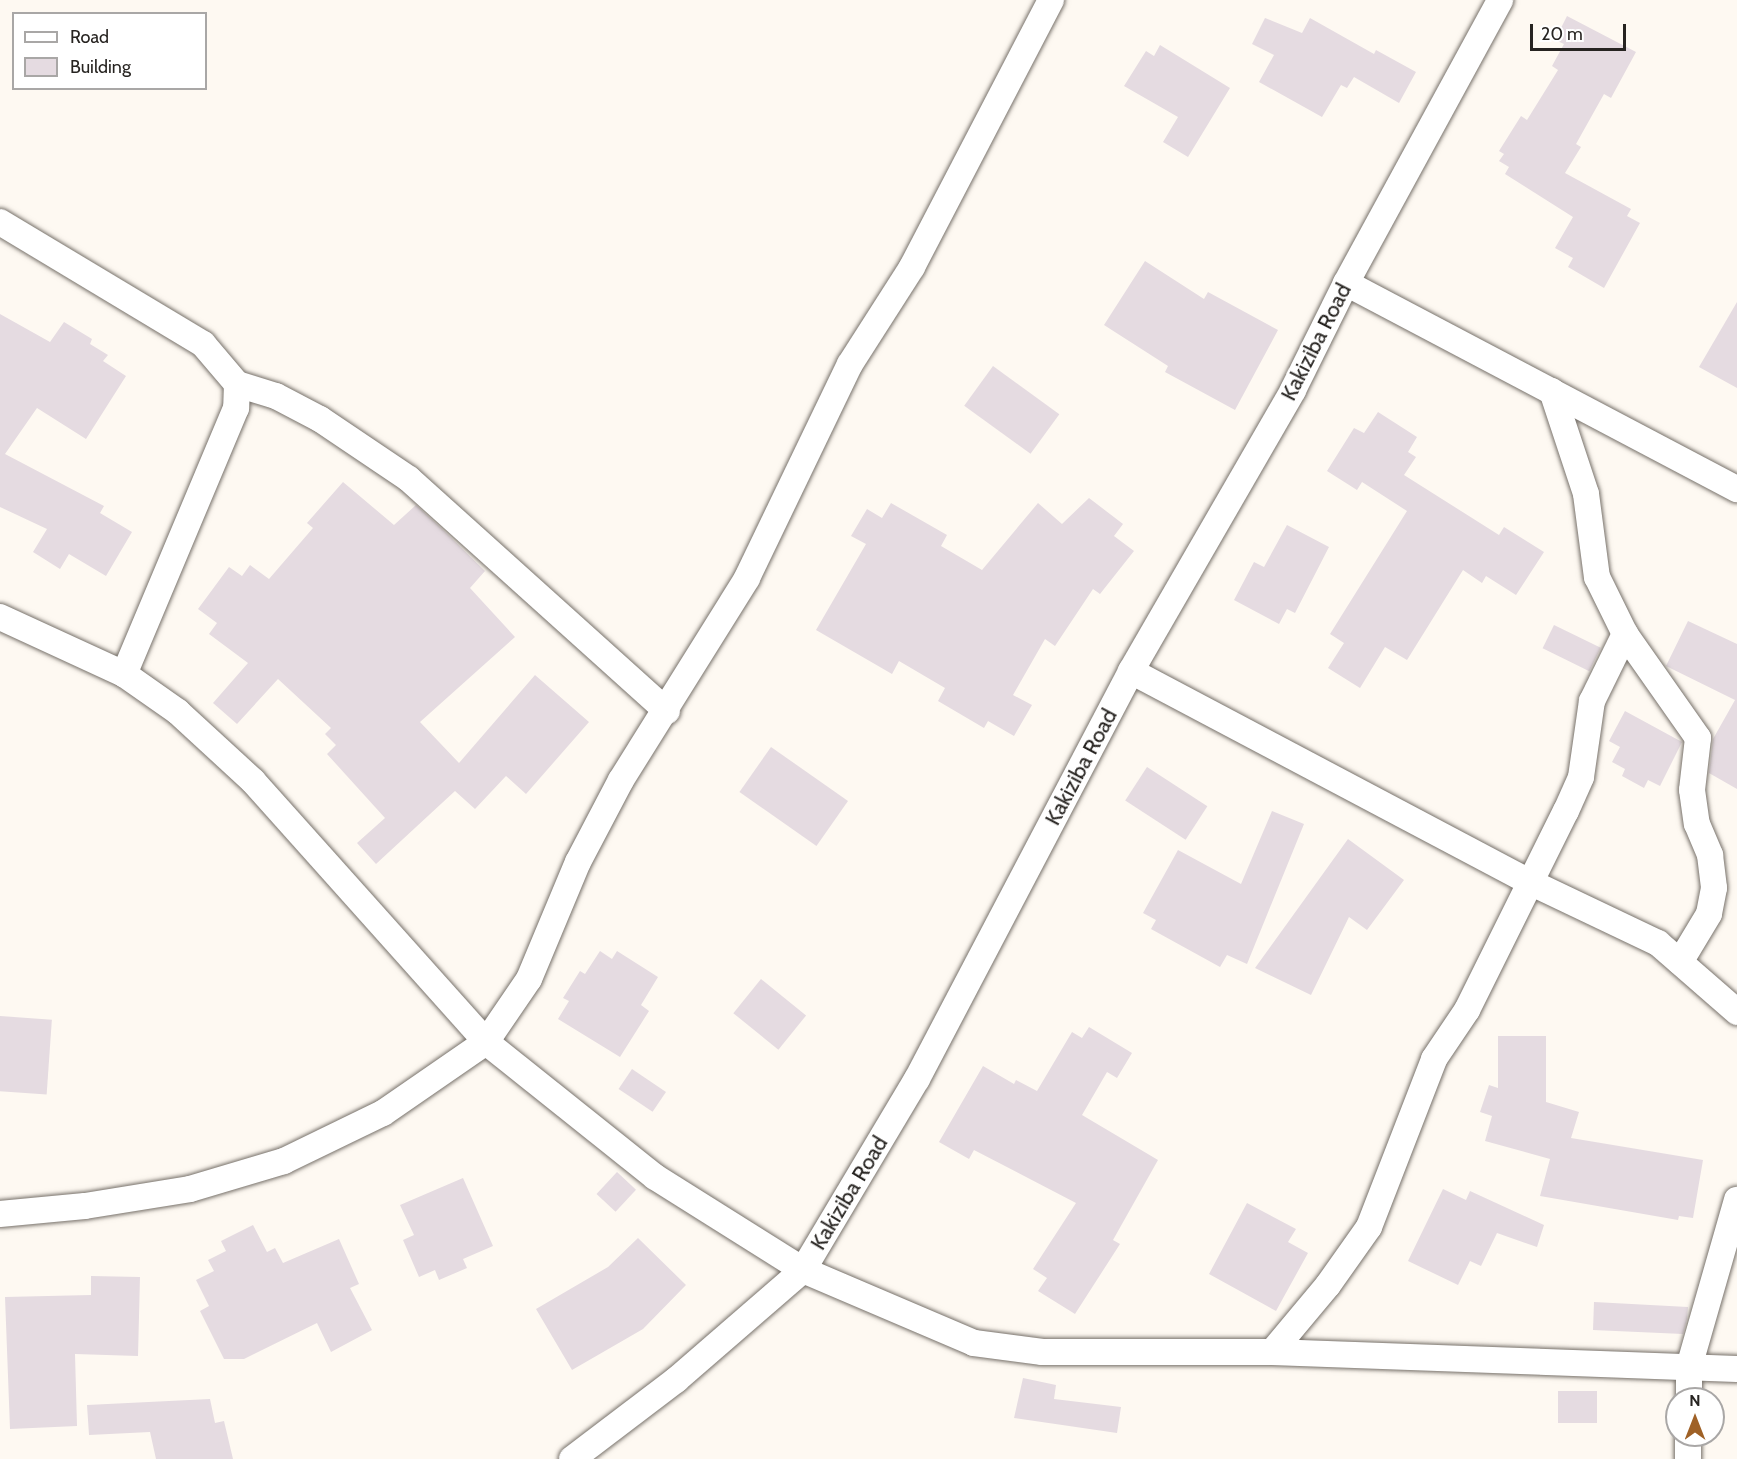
<!DOCTYPE html>
<style>
body{margin:0}
#map{position:relative;width:1737px;height:1459px;overflow:hidden;background:#fef9f2;font-family:Cabin,sans-serif}
div>[style]{position:absolute}
.building>*{inset:0;background:#e5dbe1;transform-origin:0 0}
.roads{filter:drop-shadow(0 0 2px #77716a) drop-shadow(0 0 2px #77716a)}
.street>*{height:26px;margin:-13px;padding:0 13px;transform-origin:13px;border-radius:13px;background:#fff}
span{translate:-50% -50%;white-space:nowrap;text-align:center;line-height:1.15;-webkit-text-stroke:4.5px #fff;paint-order:stroke}
.street-label{font-size:22px;color:#272421}
.legend{position:absolute;left:12px;top:12px;width:195px;height:78px;box-sizing:border-box;background:#fff;border:2px solid #a9a7a6;margin:0;padding:8px 10px;list-style:none;font-size:18px;color:#272421}
.legend li{display:flex;align-items:center;gap:12px;height:30px}
.legend b{width:30px;border:2px solid #a9a7a6}
.north{position:absolute;left:1665px;top:1387px;width:60px;height:60px;box-sizing:border-box;background:#fff;border:2px solid #a9a7a6;border-radius:50%;rotate:0deg;font-size:16px;font-weight:700;line-height:24px;text-align:center;color:#272421}
.north::after{content:'';display:block;margin:auto;width:21px;height:27px;background:#9f6126;clip-path:polygon(50% 0,100% 100%,50% 72%,0 100%)}
.scale{position:absolute;left:1530px;top:24px;width:96px;height:27px;box-sizing:border-box;border:3px solid #272421;border-top:0;padding-left:8px;font-size:18px;line-height:21px;white-space:nowrap;color:#272421;-webkit-text-stroke:4px #fff;paint-order:stroke}
</style>
<div id="map">
<div class="building">
<i style="clip-path:polygon(1567px 16px,1636px 52px,1611px 98px,1604px 94px,1576px 144px,1581px 147px,1565px 173px,1631px 209px,1627px 216px,1640px 223px,1604px 288px,1568px 267px,1573px 258px,1555px 248px,1573px 217px,1505px 174px,1509px 167px,1499px 161px,1504px 154px,1499px 151px,1521px 116px,1527px 120px,1558px 70px,1552px 66px,1564px 44px,1555px 40px)"></i>
<i style="clip-path:polygon(1265px 18px,1302px 33px,1310px 18px,1374px 54px,1376px 50px,1416px 72px,1399px 103px,1354px 77px,1347px 88px,1341px 85px,1322px 117px,1259px 82px,1274px 55px,1252px 44px)"></i>
<i style="clip-path:polygon(1160px 45px,1230px 88px,1188px 157px,1163px 142px,1178px 117px,1124px 86px,1146px 51px,1154px 56px)"></i>
<i style="clip-path:polygon(1145px 261px,1204px 299px,1208px 292px,1278px 330px,1235px 410px,1165px 372px,1168px 366px,1104px 325px)"></i>
<i style="clip-path:polygon(1737px 302px,1737px 388px,1699px 367px)"></i>
<i style="clip-path:polygon(0 314px,50px 342px,64px 322px,92px 339px,90px 344px,108px 355px,103px 361px,126px 376px,86px 439px,37px 408px,5px 454px,104px 506px,100px 513px,132px 532px,106px 576px,69px 554px,60px 569px,33px 552px,47px 529px,0 507px)"></i>
<i style="left:993px;top:366px;width:82px;height:49px;rotate:36deg"></i>
<i style="clip-path:polygon(1378px 412px,1417px 437px,1408px 452px,1416px 457px,1404px 475px,1499px 535px,1504px 527px,1544px 552px,1516px 595px,1486px 576px,1482px 583px,1463px 570px,1407px 660px,1385px 647px,1360px 688px,1328px 668px,1344px 643px,1330px 634px,1407px 511px,1362px 482px,1357px 490px,1327px 471px,1354px 428px,1364px 433px)"></i>
<i style="clip-path:polygon(343px 482px,394px 525px,416px 505px,441px 528px,485px 571px,470px 588px,515px 637px,420px 722px,459px 763px,535px 675px,589px 722px,526px 794px,506px 776px,475px 809px,455px 791px,376px 864px,357px 843px,385px 818px,327px 754px,336px 745px,325px 734px,331px 728px,278px 679px,237px 724px,213px 703px,248px 663px,209px 634px,217px 623px,198px 609px,229px 567px,242px 576px,250px 565px,269px 579px,313px 528px,307px 523px)"></i>
<i style="clip-path:polygon(1089px 498px,1123px 524px,1114px 536px,1134px 551px,1100px 594px,1093px 589px,1055px 646px,1045px 639px,1013px 695px,1032px 705px,1014px 736px,988px 721px,984px 728px,938px 701px,945px 688px,899px 661px,892px 674px,816px 630px,866px 544px,851px 536px,867px 509px,882px 518px,891px 503px,947px 535px,941px 546px,982px 570px,1038px 503px,1062px 524px)"></i>
<i style="clip-path:polygon(1287px 525px,1329px 547px,1295px 613px,1287px 609px,1279px 624px,1234px 600px,1254px 562px,1264px 567px)"></i>
<i style="clip-path:polygon(1688px 621px,1737px 644px,1737px 789px,1709px 773px,1713px 739px,1735px 700px,1666px 666px)"></i>
<i style="left:1554px;top:625px;width:52px;height:26px;rotate:26deg"></i>
<i style="clip-path:polygon(1625px 711px,1682px 742px,1660px 786px,1648px 780px,1644px 788px,1622px 776px,1625px 769px,1612px 762px,1620px 747px,1609px 741px)"></i>
<i style="left:771px;top:747px;width:94px;height:55px;rotate:35deg"></i>
<i style="left:1147px;top:767px;width:72px;height:40px;rotate:33deg"></i>
<i style="clip-path:polygon(1272px 811px,1304px 824px,1247px 964px,1227px 955px,1220px 967px,1151px 929px,1156px 920px,1143px 913px,1178px 850px,1241px 884px)"></i>
<i style="clip-path:polygon(1348px 839px,1404px 880px,1367px 930px,1349px 917px,1311px 995px,1255px 968px)"></i>
<i style="clip-path:polygon(600px 951px,612px 959px,617px 951px,658px 977px,641px 1005px,649px 1011px,620px 1057px,558px 1019px,569px 1001px,563px 998px,580px 971px,585px 974px)"></i>
<i style="left:761px;top:979px;width:58px;height:44px;rotate:39deg"></i>
<i style="left:0;top:1016px;width:52px;height:75px;rotate:4deg"></i>
<i style="clip-path:polygon(1089px 1027px,1132px 1053px,1117px 1078px,1107px 1072px,1082px 1115px,1158px 1160px,1113px 1240px,1120px 1244px,1075px 1314px,1038px 1291px,1047px 1278px,1033px 1269px,1076px 1203px,974px 1150px,969px 1159px,939px 1142px,983px 1066px,1014px 1084px,1016px 1080px,1037px 1091px,1072px 1032px,1082px 1038px)"></i>
<i style="clip-path:polygon(1498px 1036px,1546px 1036px,1546px 1102px,1579px 1112px,1571px 1138px,1703px 1160px,1693px 1218px,1679px 1216px,1678px 1220px,1540px 1196px,1550px 1159px,1485px 1141px,1492px 1116px,1480px 1112px,1489px 1085px,1498px 1088px)"></i>
<i style="left:632px;top:1069px;width:41px;height:24px;rotate:34deg"></i>
<i style="left:617px;top:1172px;width:26px;height:30px;rotate:43deg"></i>
<i style="clip-path:polygon(463px 1178px,493px 1246px,463px 1259px,467px 1268px,439px 1280px,435px 1270px,419px 1277px,403px 1240px,414px 1235px,400px 1205px)"></i>
<i style="clip-path:polygon(1443px 1189px,1466px 1200px,1470px 1191px,1544px 1225px,1537px 1247px,1497px 1233px,1481px 1266px,1470px 1261px,1458px 1285px,1408px 1261px)"></i>
<i style="clip-path:polygon(1247px 1203px,1296px 1229px,1288px 1242px,1308px 1253px,1276px 1311px,1209px 1274px)"></i>
<i style="clip-path:polygon(253px 1225px,267px 1252px,275px 1248px,283px 1263px,339px 1239px,359px 1284px,350px 1288px,372px 1330px,331px 1352px,317px 1323px,244px 1359px,224px 1359px,200px 1311px,209px 1306px,196px 1280px,214px 1271px,208px 1260px,226px 1251px,221px 1241px)"></i>
<i style="clip-path:polygon(638px 1238px,686px 1285px,643px 1329px,572px 1370px,536px 1309px,608px 1267px)"></i>
<i style="clip-path:polygon(91px 1276px,140px 1277px,138px 1356px,75px 1354px,77px 1426px,10px 1429px,5px 1297px,91px 1295px)"></i>
<i style="clip-path:polygon(1594px 1302px,1688px 1307px,1687px 1319px,1683px 1334px,1593px 1330px)"></i>
<i style="clip-path:polygon(1023px 1378px,1056px 1385px,1054px 1399px,1121px 1407px,1117px 1433px,1014px 1418px)"></i>
<i style="left:1558px;top:1391px;width:39px;height:32px"></i>
<i style="clip-path:polygon(210px 1399px,215px 1423px,224px 1421px,233px 1459px,156px 1459px,150px 1432px,89px 1435px,87px 1405px)"></i>
</div>
<div class="roads">
<div class="street">
<i style="left:0;top:222px;width:237px;rotate:31deg"></i>
<i style="left:203px;top:344px;width:52px;rotate:49.6deg"></i>
<i style="left:237px;top:384px;width:24px;rotate:92deg"></i>
<i style="left:236px;top:408px;width:289px;rotate:112.8deg"></i>
<i style="left:1346px;top:283px;width:442px;rotate:27.8deg"></i>
<i style="left:237px;top:384px;width:41px;rotate:17.1deg"></i>
<i style="left:276px;top:396px;width:50px;rotate:27.6deg"></i>
<i style="left:320px;top:419px;width:107px;rotate:34deg"></i>
<i style="left:409px;top:479px;width:347px;rotate:42deg"></i>
<i style="left:1552px;top:391px;width:108px;rotate:71.7deg"></i>
<i style="left:1586px;top:494px;width:84px;rotate:82.5deg"></i>
<i style="left:1597px;top:577px;width:64px;rotate:63.8deg"></i>
<i style="left:1625px;top:634px;width:127px;rotate:54.9deg"></i>
<i style="left:1698px;top:738px;width:52px;rotate:96.6deg"></i>
<i style="left:1692px;top:790px;width:34px;rotate:82deg"></i>
<i style="left:1697px;top:824px;width:34px;rotate:67deg"></i>
<i style="left:1710px;top:855px;width:33px;rotate:83deg"></i>
<i style="left:1714px;top:888px;width:26px;rotate:101deg"></i>
<i style="left:1709px;top:914px;width:56px;rotate:121.1deg"></i>
<i style="left:0;top:617px;width:136px;rotate:24.7deg"></i>
<i style="left:124px;top:674px;width:66px;rotate:35.1deg"></i>
<i style="left:178px;top:712px;width:102px;rotate:42.6deg"></i>
<i style="left:253px;top:781px;width:350px;rotate:48.2deg"></i>
<i style="left:486px;top:1042px;width:216px;rotate:38.6deg"></i>
<i style="left:655px;top:1177px;width:175px;rotate:32.1deg"></i>
<i style="left:803px;top:1270px;width:186px;rotate:23.1deg"></i>
<i style="left:974px;top:1343px;width:69px;rotate:7.5deg"></i>
<i style="left:1042px;top:1352px;width:230px"></i>
<i style="left:1272px;top:1352px;width:465px;rotate:2.1deg"></i>
<i style="left:1131px;top:671px;width:451px;rotate:27.9deg"></i>
<i style="left:1530px;top:882px;width:142px;rotate:25.5deg"></i>
<i style="left:1658px;top:943px;width:105px;rotate:41.1deg"></i>
<i style="left:0;top:1214px;width:85px;rotate:-5.4deg"></i>
<i style="left:85px;top:1206px;width:106px;rotate:-9.2deg"></i>
<i style="left:190px;top:1189px;width:98px;rotate:-16.6deg"></i>
<i style="left:284px;top:1161px;width:110px;rotate:-25.9deg"></i>
<i style="left:383px;top:1113px;width:125px;rotate:-34.6deg"></i>
<i style="left:486px;top:1042px;width:76px;rotate:-55.7deg"></i>
<i style="left:529px;top:979px;width:127px;rotate:-67.3deg"></i>
<i style="left:578px;top:862px;width:93px;rotate:-62.3deg"></i>
<i style="left:621px;top:780px;width:238px;rotate:-58deg"></i>
<i style="left:747px;top:578px;width:237px;rotate:-64.3deg"></i>
<i style="left:850px;top:364px;width:115px;rotate:-57.4deg"></i>
<i style="left:912px;top:267px;width:301px;rotate:-62.5deg"></i>
<i style="left:1272px;top:1352px;width:87px;rotate:-50.1deg"></i>
<i style="left:1328px;top:1285px;width:71px;rotate:-54.7deg"></i>
<i style="left:1369px;top:1227px;width:180px;rotate:-68.8deg"></i>
<i style="left:1434px;top:1059px;width:59px;rotate:-56deg"></i>
<i style="left:1467px;top:1010px;width:222px;rotate:-63.6deg"></i>
<i style="left:1566px;top:811px;width:37px;rotate:-66deg"></i>
<i style="left:1581px;top:777px;width:77px;rotate:-81.8deg"></i>
<i style="left:1592px;top:701px;width:75px;rotate:-63.8deg"></i>
<i style="left:1689px;top:1399px;width:32px;rotate:-90deg"></i>
<i style="left:1689px;top:1367px;width:174px;rotate:-74deg"></i>
<i style="left:572px;top:1459px;width:131px;rotate:-37.2deg"></i>
<i style="left:676px;top:1380px;width:168px;rotate:-40.9deg"></i>
<i style="left:803px;top:1270px;width:222px;rotate:-59.2deg"></i>
<i style="left:917px;top:1079px;width:461px;rotate:-62.3deg"></i>
<i style="left:1131px;top:671px;width:324px;rotate:-60deg"></i>
<i style="left:1293px;top:390px;width:119px;rotate:-63.6deg"></i>
<i style="left:1346px;top:283px;width:322px;rotate:-61.4deg"></i>
<i style="left:1688px;top:1459px;width:24px;rotate:-90deg"></i>
</div>
</div>
<div class="street-label">
<span style="left:1316px;top:342px;rotate:-63deg">Kakiziba Road</span>
<span style="left:1081px;top:767px;rotate:-62deg">Kakiziba Road</span>
<span style="left:849px;top:1193px;rotate:-59deg">Kakiziba Road</span>
</div>
<ul class="legend">
<li><b style="height:8px;background:#fff"></b>Road</li>
<li><b style="height:16px;background:#e5dbe1"></b>Building</li>
</ul>
<div class="north">N</div>
<div class="scale">20 m</div>
</div>
